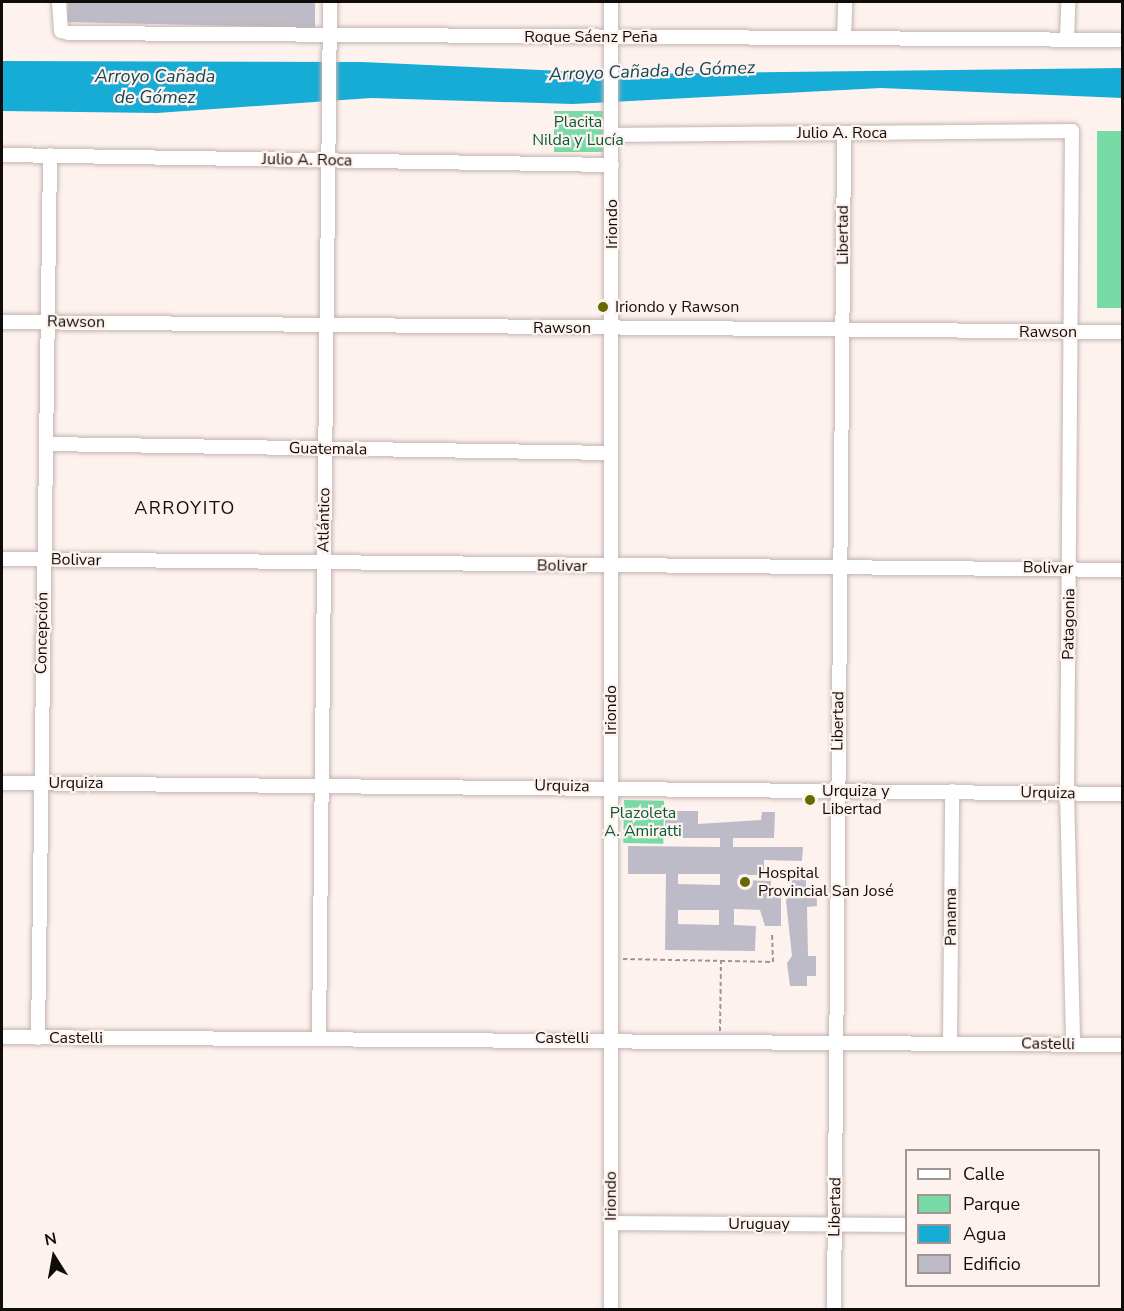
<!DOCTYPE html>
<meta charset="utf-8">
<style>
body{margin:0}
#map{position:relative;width:1124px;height:1311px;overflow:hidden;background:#fef2ee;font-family:"Nunito Sans",sans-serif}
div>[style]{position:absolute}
.green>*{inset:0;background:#78daa4;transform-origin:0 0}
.water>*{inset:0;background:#16acd6}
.building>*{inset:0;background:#bdbbc7}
.path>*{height:2px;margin-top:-1px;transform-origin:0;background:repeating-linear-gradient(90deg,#9e9592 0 4.5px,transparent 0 7.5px)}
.roads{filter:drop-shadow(0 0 2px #c2b4af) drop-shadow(0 0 2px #c2b4af)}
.minor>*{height:14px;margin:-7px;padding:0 7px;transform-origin:7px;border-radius:7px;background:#fff}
.dots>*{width:16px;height:16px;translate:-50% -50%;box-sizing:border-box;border:3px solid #fef2ee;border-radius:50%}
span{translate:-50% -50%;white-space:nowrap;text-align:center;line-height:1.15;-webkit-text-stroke:4.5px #fef2ee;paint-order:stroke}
.street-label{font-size:16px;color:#100c0a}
.park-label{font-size:16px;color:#085b38}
.poi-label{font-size:16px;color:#100c0a}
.left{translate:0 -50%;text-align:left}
.water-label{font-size:18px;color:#104859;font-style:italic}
.neighbourhood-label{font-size:18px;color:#100c0a;letter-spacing:1.5px}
.frame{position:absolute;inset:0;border:3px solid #100c0a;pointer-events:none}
.legend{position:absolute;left:905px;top:1149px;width:195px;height:138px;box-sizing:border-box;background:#fef2ee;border:2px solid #9f9693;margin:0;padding:8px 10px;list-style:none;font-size:18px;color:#100c0a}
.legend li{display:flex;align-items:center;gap:12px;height:30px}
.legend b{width:30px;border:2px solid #9f9693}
.north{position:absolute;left:24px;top:1227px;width:60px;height:60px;-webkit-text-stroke:4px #fef2ee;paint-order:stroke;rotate:349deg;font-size:16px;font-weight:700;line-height:24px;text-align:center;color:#100c0a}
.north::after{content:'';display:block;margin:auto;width:21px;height:27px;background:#100c0a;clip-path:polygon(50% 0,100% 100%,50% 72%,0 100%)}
</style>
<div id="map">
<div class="green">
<i style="left:554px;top:111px;width:49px;height:41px"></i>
<i style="left:1122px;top:131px;width:177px;height:25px;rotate:90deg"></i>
<i style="left:624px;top:800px;width:40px;height:43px;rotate:1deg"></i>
</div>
<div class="water">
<i style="clip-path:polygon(2px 61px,362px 62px,627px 74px,1122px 68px,1122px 98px,881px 88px,573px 104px,371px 98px,157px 113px,2px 111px)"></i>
</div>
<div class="building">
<i style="clip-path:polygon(68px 2px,315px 2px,315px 28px,67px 22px)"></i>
<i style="clip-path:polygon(evenodd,665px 811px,698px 811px,698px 824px,761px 820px,762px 812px,775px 812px,774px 838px,733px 838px,733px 847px,803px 847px,802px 861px,764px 860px,764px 875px,739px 875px,739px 880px,771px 881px,770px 897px,781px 897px,781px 926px,765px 926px,760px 910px,734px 909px,734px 925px,756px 926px,755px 951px,665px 950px,666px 874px,628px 874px,628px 846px,720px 847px,720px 838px,665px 838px,665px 811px,678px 874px,720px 874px,720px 885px,678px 884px,678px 874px,665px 811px,678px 910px,719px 910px,719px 925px,678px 924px,678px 910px)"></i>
<i style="clip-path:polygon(793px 878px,806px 878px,806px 886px,816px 886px,817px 906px,807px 907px,808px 956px,816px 956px,816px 976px,807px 976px,807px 986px,790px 986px,787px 963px,792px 956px,786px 901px)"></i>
</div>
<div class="path">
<i style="left:623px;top:959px;width:150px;rotate:1.1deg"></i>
<i style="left:773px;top:962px;width:28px;rotate:-92deg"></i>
<i style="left:720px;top:1031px;width:70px;rotate:-89.2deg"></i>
</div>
<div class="roads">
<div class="minor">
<i style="left:59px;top:2px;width:29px;rotate:86deg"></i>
<i style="left:61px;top:31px;width:8px;rotate:14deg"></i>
<i style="left:69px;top:33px;width:1053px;rotate:0.38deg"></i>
<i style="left:611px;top:2px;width:1308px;rotate:90deg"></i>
<i style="left:844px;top:38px;width:36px;rotate:-88deg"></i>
<i style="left:1067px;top:40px;width:38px;rotate:-88deg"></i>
<i style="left:611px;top:135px;width:461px;rotate:-0.5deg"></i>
<i style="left:1072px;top:131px;width:662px;rotate:90.43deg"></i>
<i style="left:1067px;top:793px;width:251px;rotate:88.6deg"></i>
<i style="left:2px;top:155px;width:610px;rotate:0.94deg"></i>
<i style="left:2px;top:322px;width:1120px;rotate:0.51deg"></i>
<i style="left:46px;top:444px;width:565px;rotate:0.91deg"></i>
<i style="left:2px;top:559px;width:1120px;rotate:0.56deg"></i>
<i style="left:2px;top:783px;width:1120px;rotate:0.56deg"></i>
<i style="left:2px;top:1037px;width:1120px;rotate:0.41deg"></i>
<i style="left:38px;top:1038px;width:883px;rotate:-89.22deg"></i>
<i style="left:319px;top:1038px;width:1036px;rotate:-89.39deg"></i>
<i style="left:950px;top:1043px;width:252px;rotate:-89.5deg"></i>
<i style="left:611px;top:1223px;width:295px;rotate:0.4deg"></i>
<i style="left:834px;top:1310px;width:1177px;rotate:-89.51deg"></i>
</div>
</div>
<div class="dots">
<i style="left:603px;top:307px;background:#686802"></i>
<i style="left:810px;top:800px;background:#686802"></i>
<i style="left:745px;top:882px;background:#686802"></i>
</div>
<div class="street-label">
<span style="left:591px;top:37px">Roque Sáenz Peña</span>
<span style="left:842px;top:133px">Julio A. Roca</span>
<span style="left:307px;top:160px;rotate:1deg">Julio A. Roca</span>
<span style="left:612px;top:224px;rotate:-90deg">Iriondo</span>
<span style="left:843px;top:235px;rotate:-90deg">Libertad</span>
<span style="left:76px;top:322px;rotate:1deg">Rawson</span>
<span style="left:562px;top:328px">Rawson</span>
<span style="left:1048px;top:332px">Rawson</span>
<span style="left:328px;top:449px;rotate:1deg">Guatemala</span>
<span style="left:324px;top:520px;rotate:-89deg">Atlántico</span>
<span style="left:76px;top:560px;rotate:1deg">Bolivar</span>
<span style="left:562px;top:566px;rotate:1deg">Bolivar</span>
<span style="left:1048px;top:568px;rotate:1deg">Bolivar</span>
<span style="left:1069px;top:624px;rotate:-89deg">Patagonia</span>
<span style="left:42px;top:633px;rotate:-89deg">Concepción</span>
<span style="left:611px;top:710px;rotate:-90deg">Iriondo</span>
<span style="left:838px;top:721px;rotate:-89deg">Libertad</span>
<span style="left:76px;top:783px">Urquiza</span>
<span style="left:562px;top:786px;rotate:1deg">Urquiza</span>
<span style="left:1048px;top:793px;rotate:1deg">Urquiza</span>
<span style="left:951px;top:917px;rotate:-90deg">Panama</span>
<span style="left:76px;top:1038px">Castelli</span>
<span style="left:562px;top:1038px">Castelli</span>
<span style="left:1048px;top:1044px;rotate:1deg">Castelli</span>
<span style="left:611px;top:1196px;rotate:-90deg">Iriondo</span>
<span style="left:835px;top:1207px;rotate:-89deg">Libertad</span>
<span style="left:759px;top:1224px">Uruguay</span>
</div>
<div class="park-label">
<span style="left:578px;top:131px">Placita<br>Nilda y Lucía</span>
<span style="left:643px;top:822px">Plazoleta<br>A. Amiratti</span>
</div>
<div class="poi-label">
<span class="left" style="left:615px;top:307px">Iriondo y Rawson</span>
<span class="left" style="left:822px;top:800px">Urquiza y<br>Libertad</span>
<span class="left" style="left:758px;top:882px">Hospital<br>Provincial San José</span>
</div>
<div class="water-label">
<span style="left:652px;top:71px;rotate:-2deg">Arroyo Cañada de Gómez</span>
<span style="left:155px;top:87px">Arroyo Cañada<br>de Gómez</span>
</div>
<div class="neighbourhood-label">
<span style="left:185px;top:508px">ARROYITO</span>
</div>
<div class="frame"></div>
<ul class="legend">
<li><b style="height:8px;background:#fff"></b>Calle</li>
<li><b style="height:16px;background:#78daa4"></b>Parque</li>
<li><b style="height:16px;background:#16acd6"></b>Agua</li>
<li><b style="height:16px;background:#bdbbc7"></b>Edificio</li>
</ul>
<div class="north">N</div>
</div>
